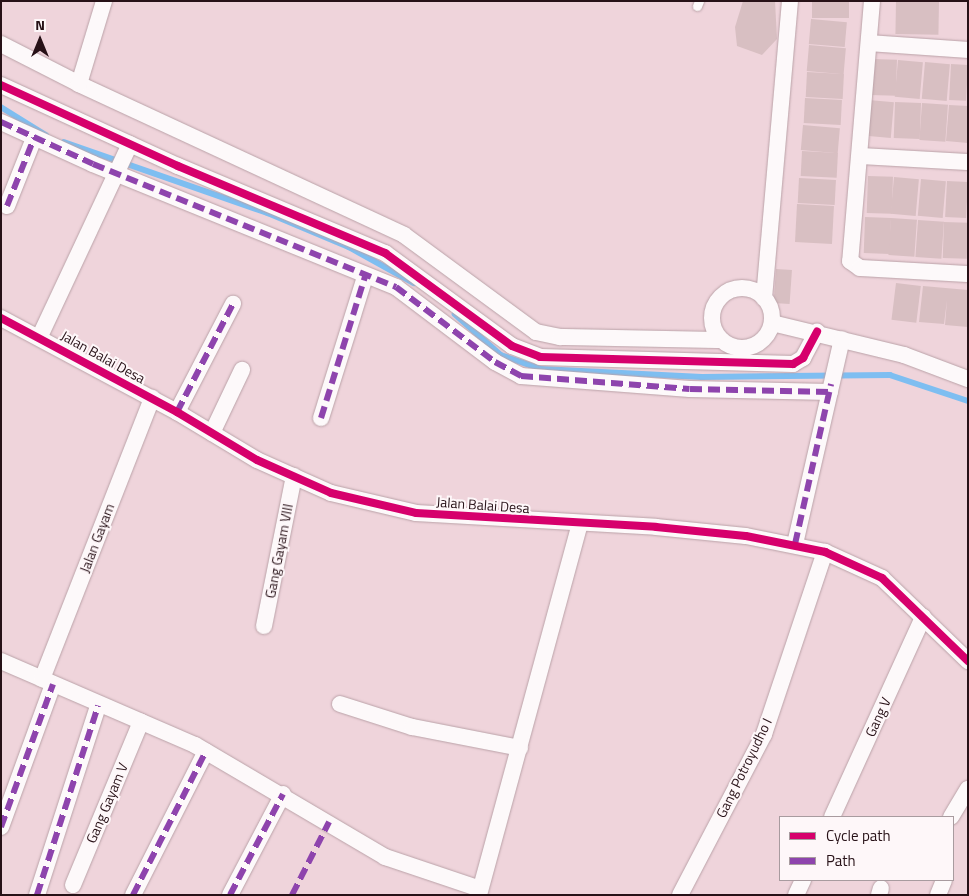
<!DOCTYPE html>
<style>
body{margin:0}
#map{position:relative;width:969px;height:896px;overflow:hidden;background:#efd4db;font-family:"Titillium Web",sans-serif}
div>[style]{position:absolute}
.stream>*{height:5.5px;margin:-2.75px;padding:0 2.75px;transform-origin:2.75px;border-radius:2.75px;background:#7ebef1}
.building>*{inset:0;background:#d8bfc2;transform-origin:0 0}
.roads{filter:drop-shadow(0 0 1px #baa2a8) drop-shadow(0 0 1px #baa2a8)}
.lane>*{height:9px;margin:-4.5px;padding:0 4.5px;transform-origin:4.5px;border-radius:4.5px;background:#fdf9fa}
.street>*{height:16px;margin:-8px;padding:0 8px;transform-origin:8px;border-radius:8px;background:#fdf9fa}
.street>.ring{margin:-8px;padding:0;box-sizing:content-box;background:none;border:16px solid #fdf9fa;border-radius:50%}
.quiet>*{height:6px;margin-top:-3px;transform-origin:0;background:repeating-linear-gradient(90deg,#8e44ad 0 12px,transparent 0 18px)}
.cycleway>*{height:8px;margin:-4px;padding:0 4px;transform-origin:4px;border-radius:4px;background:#d6006c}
span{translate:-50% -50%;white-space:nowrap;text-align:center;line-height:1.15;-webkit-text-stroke:4px #fef7f9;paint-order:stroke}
.street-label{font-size:14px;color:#271117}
.frame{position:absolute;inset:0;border:2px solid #271117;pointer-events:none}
.legend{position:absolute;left:779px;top:816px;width:175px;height:65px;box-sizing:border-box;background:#fef7f9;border:1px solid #a89b9f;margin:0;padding:6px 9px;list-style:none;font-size:15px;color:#271117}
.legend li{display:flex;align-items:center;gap:10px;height:25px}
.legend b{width:25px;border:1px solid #a89b9f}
.north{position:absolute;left:15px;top:15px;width:50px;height:50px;-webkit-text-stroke:4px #fef7f9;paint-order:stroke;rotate:0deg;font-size:14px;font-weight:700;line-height:20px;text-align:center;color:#271117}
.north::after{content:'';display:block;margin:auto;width:18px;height:22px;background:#271117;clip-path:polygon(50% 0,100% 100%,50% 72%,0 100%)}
</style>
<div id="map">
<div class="stream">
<i style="left:1px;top:107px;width:53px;rotate:31.9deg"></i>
<i style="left:64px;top:142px;width:216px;rotate:19.2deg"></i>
<i style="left:268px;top:213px;width:88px;rotate:22.8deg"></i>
<i style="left:349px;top:247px;width:74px;rotate:29deg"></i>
<i style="left:455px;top:314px;width:62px;rotate:41.7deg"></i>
<i style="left:501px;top:355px;width:42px;rotate:19.3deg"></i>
<i style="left:541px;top:369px;width:161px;rotate:2.8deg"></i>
<i style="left:702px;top:377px;width:188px;rotate:-0.6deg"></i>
<i style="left:890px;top:375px;width:82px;rotate:18.4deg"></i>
</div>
<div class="building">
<i style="clip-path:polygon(743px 1px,775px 1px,777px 39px,762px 55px,737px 46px,735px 27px)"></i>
<i style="left:812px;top:1px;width:37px;height:17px"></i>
<i style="left:896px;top:1px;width:43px;height:33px;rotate:1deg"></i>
<i style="left:811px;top:19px;width:36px;height:25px;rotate:5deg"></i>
<i style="left:809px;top:45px;width:37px;height:26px;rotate:5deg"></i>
<i style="left:872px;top:59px;width:25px;height:36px;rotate:2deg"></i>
<i style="left:898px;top:60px;width:25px;height:37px;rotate:5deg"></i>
<i style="left:925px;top:62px;width:25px;height:37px;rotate:5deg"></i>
<i style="left:951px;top:64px;width:17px;height:36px;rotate:3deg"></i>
<i style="left:807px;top:72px;width:37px;height:25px;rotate:3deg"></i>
<i style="left:805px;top:98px;width:37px;height:25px;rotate:3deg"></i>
<i style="left:869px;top:100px;width:25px;height:36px;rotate:5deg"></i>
<i style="left:895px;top:102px;width:26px;height:36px;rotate:2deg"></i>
<i style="left:922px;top:103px;width:26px;height:37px;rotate:4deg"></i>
<i style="clip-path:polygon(949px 105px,968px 106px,968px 143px,946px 141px)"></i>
<i style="left:803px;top:125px;width:37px;height:25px;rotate:5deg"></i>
<i style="left:802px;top:151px;width:36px;height:25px;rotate:3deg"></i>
<i style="left:868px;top:176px;width:25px;height:37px;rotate:2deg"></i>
<i style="left:894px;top:177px;width:25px;height:37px;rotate:5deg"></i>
<i style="left:799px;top:178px;width:37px;height:25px;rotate:3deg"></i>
<i style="left:921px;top:179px;width:25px;height:37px;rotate:5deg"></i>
<i style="left:947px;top:181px;width:21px;height:36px;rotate:3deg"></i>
<i style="left:797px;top:204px;width:37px;height:38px;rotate:3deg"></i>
<i style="left:865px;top:217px;width:26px;height:36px;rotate:2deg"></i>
<i style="left:891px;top:218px;width:26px;height:37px;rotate:4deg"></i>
<i style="left:918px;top:220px;width:26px;height:37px;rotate:4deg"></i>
<i style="left:944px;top:222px;width:24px;height:36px;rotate:2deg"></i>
<i style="left:776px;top:269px;width:16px;height:34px;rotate:4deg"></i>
<i style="left:896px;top:283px;width:25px;height:37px;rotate:7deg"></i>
<i style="clip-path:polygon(923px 286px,968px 290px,968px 327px,945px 325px,947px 300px,944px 324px,919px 322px)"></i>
</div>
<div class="roads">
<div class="lane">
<i style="left:697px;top:6px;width:5px;rotate:-68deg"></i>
</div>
<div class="street">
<i style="left:872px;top:1px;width:261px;rotate:94.8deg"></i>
<i style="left:850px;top:261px;width:12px;rotate:35deg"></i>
<i style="left:860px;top:268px;width:108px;rotate:3.2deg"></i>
<i style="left:869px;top:43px;width:99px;rotate:4deg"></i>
<i style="left:1px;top:44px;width:88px;rotate:27.1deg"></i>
<i style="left:79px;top:84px;width:358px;rotate:24.9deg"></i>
<i style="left:404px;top:235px;width:164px;rotate:36.3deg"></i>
<i style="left:536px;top:332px;width:25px;rotate:12deg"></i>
<i style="left:560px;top:337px;width:161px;rotate:1.1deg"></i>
<i style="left:79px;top:84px;width:87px;rotate:-73.2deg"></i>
<i style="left:1px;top:85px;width:195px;rotate:24.6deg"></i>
<i style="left:178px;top:166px;width:225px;rotate:22.8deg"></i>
<i style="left:385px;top:253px;width:157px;rotate:36.2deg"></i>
<i style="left:512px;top:346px;width:30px;rotate:21deg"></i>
<i style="left:540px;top:357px;width:253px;rotate:1.6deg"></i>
<i style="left:793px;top:364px;width:12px;rotate:-31deg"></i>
<i style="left:803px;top:358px;width:30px;rotate:-62deg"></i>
<i style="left:1px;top:122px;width:101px;rotate:24.5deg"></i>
<i style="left:93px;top:164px;width:327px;rotate:22.1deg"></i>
<i style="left:396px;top:287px;width:124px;rotate:37.1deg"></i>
<i style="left:495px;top:362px;width:30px;rotate:28deg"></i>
<i style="left:521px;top:376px;width:169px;rotate:4.4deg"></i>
<i style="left:690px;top:389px;width:140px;rotate:1.2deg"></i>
<i style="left:860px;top:156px;width:108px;rotate:3.2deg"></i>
<i style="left:7px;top:206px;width:73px;rotate:-68.3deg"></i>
<i class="ring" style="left:712px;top:288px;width:44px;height:44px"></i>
<i style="left:764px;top:298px;width:298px;rotate:-85deg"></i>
<i style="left:1px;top:318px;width:200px;rotate:28.1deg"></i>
<i style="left:177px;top:412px;width:93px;rotate:31deg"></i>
<i style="left:257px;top:460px;width:81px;rotate:24deg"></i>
<i style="left:331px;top:493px;width:87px;rotate:13.2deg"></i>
<i style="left:416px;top:513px;width:240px;rotate:3.3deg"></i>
<i style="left:656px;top:527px;width:90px;rotate:5.7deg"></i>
<i style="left:746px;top:536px;width:81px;rotate:11.4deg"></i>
<i style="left:825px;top:552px;width:63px;rotate:24.5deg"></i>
<i style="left:882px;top:578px;width:120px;rotate:44deg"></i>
<i style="left:772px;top:323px;width:136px;rotate:13.6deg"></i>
<i style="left:904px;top:355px;width:68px;rotate:20.6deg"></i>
<i style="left:40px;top:336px;width:212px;rotate:-64.9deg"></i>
<i style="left:177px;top:412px;width:122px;rotate:-62.6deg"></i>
<i style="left:321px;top:418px;width:148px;rotate:-72.7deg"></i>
<i style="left:212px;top:433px;width:70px;rotate:-64.5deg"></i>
<i style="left:795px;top:544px;width:210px;rotate:-77.1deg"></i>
<i style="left:264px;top:626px;width:153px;rotate:-78.7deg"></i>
<i style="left:1px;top:661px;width:211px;rotate:23.4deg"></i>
<i style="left:195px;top:745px;width:221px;rotate:30.5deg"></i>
<i style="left:385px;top:857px;width:100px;rotate:18.6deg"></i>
<i style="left:42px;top:679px;width:302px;rotate:-68.6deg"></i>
<i style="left:340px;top:704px;width:76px;rotate:17.7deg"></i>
<i style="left:412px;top:727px;width:110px;rotate:11deg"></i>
<i style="left:832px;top:817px;width:220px;rotate:-65.5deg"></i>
<i style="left:951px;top:817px;width:33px;rotate:-59deg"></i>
<i style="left:1px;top:827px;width:152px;rotate:-70deg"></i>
<i style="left:73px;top:885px;width:177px;rotate:-67.4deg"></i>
<i style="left:37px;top:895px;width:199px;rotate:-72.1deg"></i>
<i style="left:133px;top:895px;width:161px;rotate:-63.1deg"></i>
<i style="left:230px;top:895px;width:114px;rotate:-62.3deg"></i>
<i style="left:479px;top:895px;width:385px;rotate:-74.8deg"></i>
<i style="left:680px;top:895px;width:182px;rotate:-62.4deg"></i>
<i style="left:764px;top:734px;width:192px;rotate:-71.5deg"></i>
<i style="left:796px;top:895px;width:17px;rotate:-65deg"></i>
<i style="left:879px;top:895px;width:7px;rotate:-74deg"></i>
<i style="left:938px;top:895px;width:16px;rotate:-68deg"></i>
</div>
</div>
<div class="quiet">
<i style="left:1px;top:122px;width:101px;rotate:24.5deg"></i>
<i style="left:93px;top:164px;width:327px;rotate:22.1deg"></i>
<i style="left:396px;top:287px;width:124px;rotate:37.1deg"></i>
<i style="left:495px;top:362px;width:30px;rotate:28deg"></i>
<i style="left:521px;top:376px;width:169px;rotate:4.4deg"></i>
<i style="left:690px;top:389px;width:140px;rotate:1.2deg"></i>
<i style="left:7px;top:206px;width:73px;rotate:-68.3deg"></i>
<i style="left:177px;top:412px;width:122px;rotate:-62.6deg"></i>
<i style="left:321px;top:418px;width:148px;rotate:-72.7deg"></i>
<i style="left:795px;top:544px;width:164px;rotate:-77.3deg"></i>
<i style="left:1px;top:827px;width:152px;rotate:-70deg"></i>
<i style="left:37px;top:895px;width:199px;rotate:-72.1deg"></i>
<i style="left:133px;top:895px;width:161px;rotate:-63.1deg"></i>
<i style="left:230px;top:895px;width:114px;rotate:-62.3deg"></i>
<i style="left:292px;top:895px;width:82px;rotate:-63.1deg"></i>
</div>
<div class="cycleway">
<i style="left:1px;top:85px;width:195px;rotate:24.6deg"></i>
<i style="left:178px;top:166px;width:225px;rotate:22.8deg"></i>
<i style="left:385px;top:253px;width:157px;rotate:36.2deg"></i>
<i style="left:512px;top:346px;width:30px;rotate:21deg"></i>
<i style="left:540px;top:357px;width:253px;rotate:1.6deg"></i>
<i style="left:793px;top:364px;width:12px;rotate:-31deg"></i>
<i style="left:803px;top:358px;width:30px;rotate:-62deg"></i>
<i style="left:1px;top:318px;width:200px;rotate:28.1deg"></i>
<i style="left:177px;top:412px;width:93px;rotate:31deg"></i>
<i style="left:257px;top:460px;width:81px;rotate:24deg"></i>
<i style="left:331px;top:493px;width:87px;rotate:13.2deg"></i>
<i style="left:416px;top:513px;width:240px;rotate:3.3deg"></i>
<i style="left:656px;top:527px;width:90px;rotate:5.7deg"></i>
<i style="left:746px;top:536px;width:81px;rotate:11.4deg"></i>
<i style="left:825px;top:552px;width:63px;rotate:24.5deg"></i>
<i style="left:882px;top:578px;width:120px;rotate:44deg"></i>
</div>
<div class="street-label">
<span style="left:103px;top:357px;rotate:29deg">Jalan Balai Desa</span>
<span style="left:483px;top:505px;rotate:4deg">Jalan Balai Desa</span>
<span style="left:97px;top:538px;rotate:-69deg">Jalan Gayam</span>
<span style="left:279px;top:551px;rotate:-79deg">Gang Gayam VIII</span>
<span style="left:878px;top:717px;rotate:-65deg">Gang V</span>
<span style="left:744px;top:768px;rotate:-64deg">Gang Potroyudho I</span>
<span style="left:107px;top:803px;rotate:-67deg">Gang Gayam V</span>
</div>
<div class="frame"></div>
<ul class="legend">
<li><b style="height:6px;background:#d6006c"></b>Cycle path</li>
<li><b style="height:6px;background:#8e44ad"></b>Path</li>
</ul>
<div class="north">N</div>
</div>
